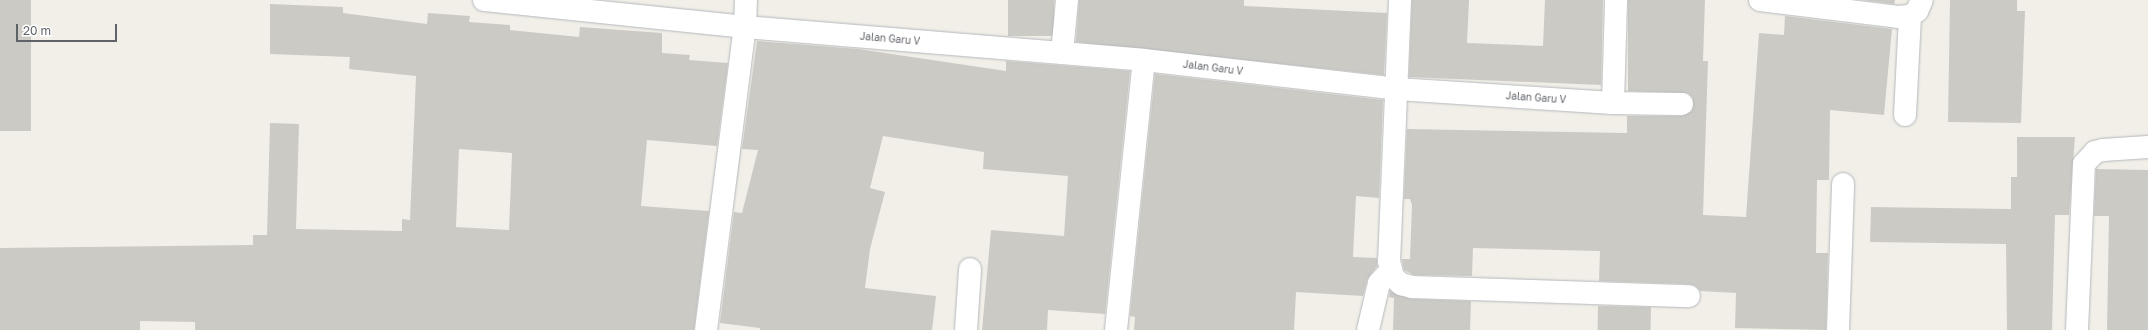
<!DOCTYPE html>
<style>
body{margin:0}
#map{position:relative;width:2148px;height:330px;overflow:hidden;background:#f1efe8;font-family:"Golos Text",sans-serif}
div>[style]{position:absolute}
.building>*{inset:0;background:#cccac5;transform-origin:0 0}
.roads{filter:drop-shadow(0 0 1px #b5b8bc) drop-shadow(0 0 1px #b5b8bc)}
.minor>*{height:22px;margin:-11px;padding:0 11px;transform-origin:11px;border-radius:11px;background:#fff}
span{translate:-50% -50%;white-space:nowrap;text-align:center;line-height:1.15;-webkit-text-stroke:3px #fff;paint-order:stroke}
.street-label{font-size:10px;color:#5f6368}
.scale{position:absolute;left:16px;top:24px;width:101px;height:18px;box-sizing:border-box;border:2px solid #5f6368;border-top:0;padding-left:5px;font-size:12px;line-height:14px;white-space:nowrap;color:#5f6368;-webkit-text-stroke:3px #fff;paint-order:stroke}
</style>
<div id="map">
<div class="building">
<i style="left:0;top:0;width:31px;height:131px"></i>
<i style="left:1008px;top:0;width:46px;height:36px"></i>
<i style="clip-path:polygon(1079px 0,1244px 0,1244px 6px,1387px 13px,1384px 75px,1076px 42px)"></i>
<i style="clip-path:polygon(1412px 0,1469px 0,1467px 43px,1543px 46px,1545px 0,1603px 0,1601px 85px,1409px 77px)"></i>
<i style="clip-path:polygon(1628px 0,1705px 0,1703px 61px,1708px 61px,1703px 215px,1746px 217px,1759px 33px,1784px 35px,1785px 16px,1892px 29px,1884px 115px,1830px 110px,1829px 180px,1817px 180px,1816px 253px,1828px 253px,1826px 330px,1735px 328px,1736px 293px,1700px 291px,1696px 286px,1689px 284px,1599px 281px,1600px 251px,1473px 248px,1472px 276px,1414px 275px,1404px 270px,1402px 259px,1410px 259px,1412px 205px,1410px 199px,1404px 199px,1407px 129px,1627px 133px,1627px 116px,1682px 116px,1692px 111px,1693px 98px,1688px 93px,1628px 91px)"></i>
<i style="clip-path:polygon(1862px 0,1895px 0,1894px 4px)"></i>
<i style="clip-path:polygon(1950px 0,2017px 0,2017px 11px,2025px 11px,2021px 123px,1948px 122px)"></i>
<i style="clip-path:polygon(evenodd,270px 4px,343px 7px,343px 13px,427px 24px,428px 13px,470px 16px,469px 22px,510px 25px,510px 30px,579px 37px,580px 27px,662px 33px,662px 53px,690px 55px,689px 60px,728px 63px,717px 146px,647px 140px,641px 206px,709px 211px,694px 330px,195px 330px,195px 322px,140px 321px,140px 330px,0 330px,0 248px,253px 245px,253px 235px,267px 235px,270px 123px,299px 124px,296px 229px,402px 231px,402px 219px,410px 220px,416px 76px,349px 69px,350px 57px,270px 54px,270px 4px,459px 149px,512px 153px,509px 230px,456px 227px,459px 149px)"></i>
<i style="clip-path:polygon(757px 41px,858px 49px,1006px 71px,1006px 61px,1130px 71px,1105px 314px,1048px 310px,1047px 330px,982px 330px,991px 230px,1064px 236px,1068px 176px,983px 169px,984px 152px,883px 136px,870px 188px,885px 192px,870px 249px,865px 288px,936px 296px,932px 330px,760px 330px,760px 328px,720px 323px,734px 212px,742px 213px,758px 150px,742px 149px)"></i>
<i style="clip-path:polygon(1155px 74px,1383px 100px,1379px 198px,1356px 196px,1353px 257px,1377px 258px,1377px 266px,1367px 280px,1363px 296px,1296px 292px,1294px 330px,1134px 330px,1135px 317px,1130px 316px)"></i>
<i style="clip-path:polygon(2017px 137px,2075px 137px,2069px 215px,2055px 215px,2052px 330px,2007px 330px,2006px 244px,1870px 242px,1871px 207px,2011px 209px,2011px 177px,2017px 177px)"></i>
<i style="clip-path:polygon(2096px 169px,2148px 170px,2148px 330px,2107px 330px,2109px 216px,2094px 216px)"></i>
<i style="clip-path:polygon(1390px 291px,1411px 299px,1471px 301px,1470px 330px,1393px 330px,1394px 298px,1389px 297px)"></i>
<i style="left:1598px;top:306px;width:53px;height:24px;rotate:1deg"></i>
</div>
<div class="roads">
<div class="minor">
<i style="left:484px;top:0;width:262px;rotate:5.9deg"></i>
<i style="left:745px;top:27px;width:400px;rotate:4.7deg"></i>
<i style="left:1144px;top:60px;width:255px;rotate:6.5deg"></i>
<i style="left:1397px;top:89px;width:216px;rotate:3.7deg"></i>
<i style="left:1613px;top:103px;width:69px;rotate:0.8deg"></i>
<i style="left:1400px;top:0;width:261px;rotate:92.4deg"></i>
<i style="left:1389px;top:261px;width:16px;rotate:76deg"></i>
<i style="left:1393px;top:277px;width:11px;rotate:41deg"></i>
<i style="left:1401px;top:284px;width:11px;rotate:15deg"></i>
<i style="left:1412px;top:287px;width:277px;rotate:1.9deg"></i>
<i style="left:1760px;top:0;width:139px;rotate:7deg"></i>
<i style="left:1898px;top:17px;width:12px;rotate:-5deg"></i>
<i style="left:1910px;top:16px;width:9px;rotate:-36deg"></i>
<i style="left:1917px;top:11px;width:12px;rotate:-66deg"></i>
<i style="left:1062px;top:53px;width:53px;rotate:-84.6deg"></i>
<i style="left:1613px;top:103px;width:103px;rotate:-88.3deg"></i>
<i style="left:1905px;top:115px;width:99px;rotate:-87.1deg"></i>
<i style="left:706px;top:330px;width:305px;rotate:-82.7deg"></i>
<i style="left:745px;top:27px;width:27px;rotate:-88deg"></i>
<i style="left:966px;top:330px;width:61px;rotate:-86.2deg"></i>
<i style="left:1116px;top:330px;width:271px;rotate:-84.1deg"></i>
<i style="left:1368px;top:330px;width:48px;rotate:-76.8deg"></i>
<i style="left:1379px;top:283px;width:16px;rotate:-47deg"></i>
<i style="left:1838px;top:330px;width:146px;rotate:-88deg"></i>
<i style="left:2077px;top:330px;width:166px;rotate:-87.6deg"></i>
<i style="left:2084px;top:164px;width:16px;rotate:-47deg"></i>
<i style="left:2095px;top:152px;width:8px;rotate:-14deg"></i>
<i style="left:2103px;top:150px;width:45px;rotate:-3.8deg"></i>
</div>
</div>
<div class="street-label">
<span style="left:890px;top:39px;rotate:5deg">Jalan Garu V</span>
<span style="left:1213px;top:68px;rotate:7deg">Jalan Garu V</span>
<span style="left:1536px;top:98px;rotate:4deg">Jalan Garu V</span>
</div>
<div class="scale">20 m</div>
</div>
